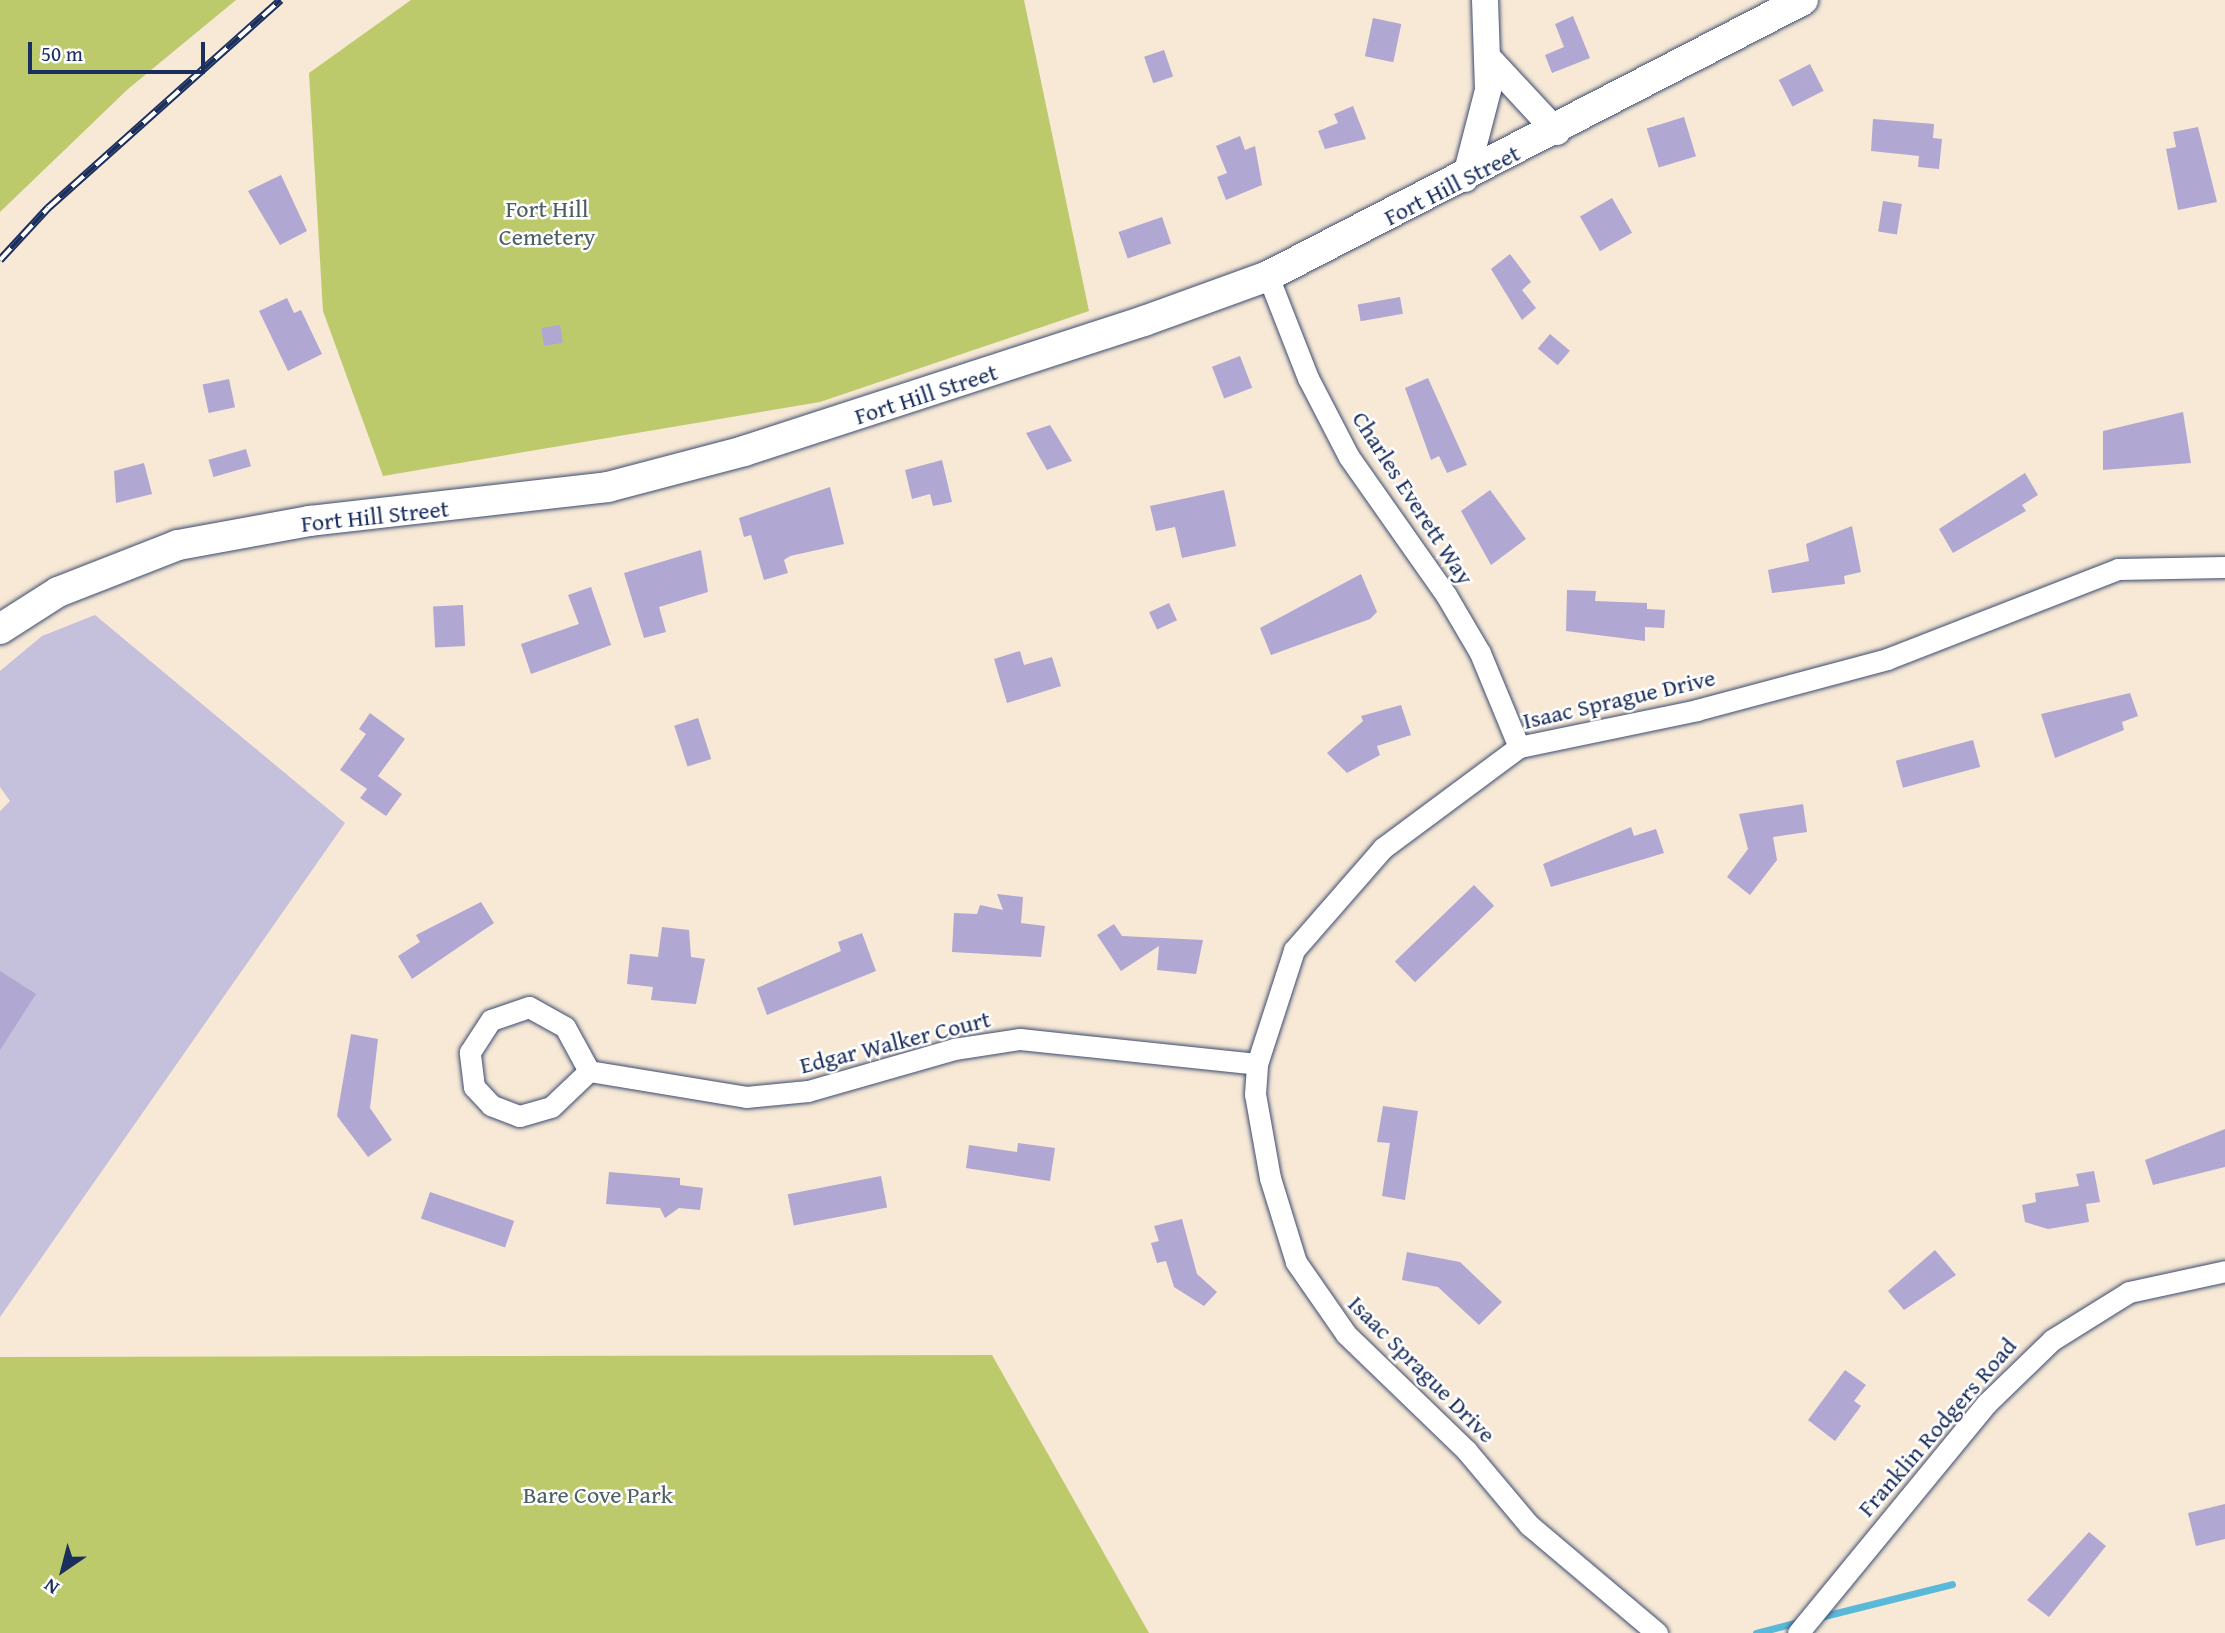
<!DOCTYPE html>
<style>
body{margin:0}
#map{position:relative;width:2225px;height:1633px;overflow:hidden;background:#f7e9d6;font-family:"Gentium Book Plus",serif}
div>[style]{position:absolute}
.industrial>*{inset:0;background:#c5c0db}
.green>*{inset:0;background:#bcca6c}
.stream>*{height:7px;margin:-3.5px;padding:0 3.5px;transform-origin:3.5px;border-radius:3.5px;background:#5ab9d9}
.building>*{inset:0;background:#b1a7d3;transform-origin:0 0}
.roads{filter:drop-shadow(0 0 2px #3c4b70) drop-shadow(0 0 2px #3c4b70)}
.minor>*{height:21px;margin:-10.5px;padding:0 10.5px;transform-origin:10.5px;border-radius:10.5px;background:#fff}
.tertiary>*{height:26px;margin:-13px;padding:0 13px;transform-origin:13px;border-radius:13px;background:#fff}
.secondary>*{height:30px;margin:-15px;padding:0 15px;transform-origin:15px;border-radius:15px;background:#fff}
.rail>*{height:8px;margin-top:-4px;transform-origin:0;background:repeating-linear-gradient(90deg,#fff 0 16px,#1b2f5e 0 32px);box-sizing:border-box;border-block:2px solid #1b2f5e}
span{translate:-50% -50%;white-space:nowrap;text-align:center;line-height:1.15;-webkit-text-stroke:5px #fff;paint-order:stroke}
.street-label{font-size:24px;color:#1b2f5e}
.park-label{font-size:24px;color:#4b5e62}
.north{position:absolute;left:28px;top:1535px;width:70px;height:70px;-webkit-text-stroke:5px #fff;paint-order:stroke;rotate:215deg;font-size:19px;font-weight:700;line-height:28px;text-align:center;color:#1b2f5e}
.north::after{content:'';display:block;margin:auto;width:24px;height:32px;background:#1b2f5e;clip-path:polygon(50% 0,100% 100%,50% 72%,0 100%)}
.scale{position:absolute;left:28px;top:42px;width:177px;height:32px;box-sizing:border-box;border:4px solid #1b2f5e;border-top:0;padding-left:9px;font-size:21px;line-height:24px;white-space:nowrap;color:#1b2f5e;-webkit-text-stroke:5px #fff;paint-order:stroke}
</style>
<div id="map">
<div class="industrial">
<i style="clip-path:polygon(95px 615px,345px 823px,0 1317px,0 811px,10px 801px,0 787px,0 671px,42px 636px)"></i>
</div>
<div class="green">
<i style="clip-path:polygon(0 0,236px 0,128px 89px,0 212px)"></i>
<i style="clip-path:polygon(411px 0,1024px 0,1089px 311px,820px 402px,383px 476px,323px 311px,309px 73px)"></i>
<i style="clip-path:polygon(992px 1355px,1149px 1633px,0 1633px,0 1357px)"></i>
</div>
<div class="stream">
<i style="left:1820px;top:1617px;width:136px;rotate:-14deg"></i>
<i style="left:1756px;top:1633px;width:43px;rotate:-14.7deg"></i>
</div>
<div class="building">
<i style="clip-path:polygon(1573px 16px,1590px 58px,1552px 73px,1545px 55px,1564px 47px,1555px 24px)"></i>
<i style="left:1373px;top:18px;width:29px;height:39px;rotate:12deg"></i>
<i style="left:1164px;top:50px;width:28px;height:21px;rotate:71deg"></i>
<i style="left:1810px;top:64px;width:30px;height:35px;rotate:63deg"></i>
<i style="clip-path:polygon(1353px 106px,1366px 139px,1325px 149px,1318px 131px,1338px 123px,1334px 114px)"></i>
<i style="left:1684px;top:117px;width:41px;height:39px;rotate:73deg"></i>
<i style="clip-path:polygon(1873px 119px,1934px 124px,1933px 138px,1942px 139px,1939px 169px,1918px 167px,1919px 156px,1871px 151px)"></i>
<i style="clip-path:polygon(2198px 127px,2217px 202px,2178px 210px,2166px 149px,2176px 147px,2173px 132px)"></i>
<i style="clip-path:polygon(1240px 136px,1245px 150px,1255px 146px,1262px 185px,1226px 200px,1217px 177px,1227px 173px,1216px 146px)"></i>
<i style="clip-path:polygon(281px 175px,307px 231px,280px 245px,248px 191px)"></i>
<i style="left:1612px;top:198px;width:40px;height:37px;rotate:60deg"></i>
<i style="left:1883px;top:201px;width:19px;height:31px;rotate:9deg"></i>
<i style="left:1162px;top:217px;width:28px;height:46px;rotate:71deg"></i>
<i style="clip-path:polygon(1510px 254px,1531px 282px,1522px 290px,1536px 308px,1522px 320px,1491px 269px)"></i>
<i style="left:1400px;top:297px;width:17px;height:43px;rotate:80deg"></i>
<i style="clip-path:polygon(287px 298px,294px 313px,301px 310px,322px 354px,288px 371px,259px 311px)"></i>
<i style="left:560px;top:325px;width:18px;height:19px;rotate:81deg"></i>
<i style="left:1550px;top:334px;width:26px;height:19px;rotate:40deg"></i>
<i style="left:1240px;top:356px;width:34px;height:30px;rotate:69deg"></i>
<i style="clip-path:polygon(1428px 378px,1467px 465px,1447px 473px,1439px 456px,1431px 460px,1405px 388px)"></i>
<i style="left:229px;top:379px;width:29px;height:27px;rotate:78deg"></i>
<i style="clip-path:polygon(2183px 412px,2191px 463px,2103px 470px,2103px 431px)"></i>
<i style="clip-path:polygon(1050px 425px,1072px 461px,1047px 470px,1026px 433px)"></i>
<i style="left:246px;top:449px;width:18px;height:39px;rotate:74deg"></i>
<i style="clip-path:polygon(942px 460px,952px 502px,933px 506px,930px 494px,912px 499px,905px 470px)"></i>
<i style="clip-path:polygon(144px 463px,152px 494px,116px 503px,114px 471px)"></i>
<i style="clip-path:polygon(2025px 473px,2038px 495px,2022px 505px,2026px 511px,1953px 553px,1939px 529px)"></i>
<i style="clip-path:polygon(830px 487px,844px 544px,790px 556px,784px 560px,788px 573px,764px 580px,751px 535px,744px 537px,739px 518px)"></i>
<i style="clip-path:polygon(1224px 490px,1236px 546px,1182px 558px,1175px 527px,1156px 531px,1150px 506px)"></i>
<i style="clip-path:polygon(1490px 490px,1526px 539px,1491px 565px,1461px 511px)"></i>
<i style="clip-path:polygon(1852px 526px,1861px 572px,1844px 576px,1845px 584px,1772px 593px,1768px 570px,1809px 561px,1806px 544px)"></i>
<i style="clip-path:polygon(701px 550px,708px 592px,659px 607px,666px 632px,644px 638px,624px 573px)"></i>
<i style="clip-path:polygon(1361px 574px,1377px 612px,1370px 619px,1271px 655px,1260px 628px)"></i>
<i style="clip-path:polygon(591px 587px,611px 645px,531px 674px,521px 644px,579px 624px,568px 595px)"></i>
<i style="clip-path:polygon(1567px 590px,1596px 591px,1595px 601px,1647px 603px,1647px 609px,1665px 610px,1664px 628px,1645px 627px,1645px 641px,1566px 631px)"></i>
<i style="left:1169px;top:603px;width:19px;height:22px;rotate:65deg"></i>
<i style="left:463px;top:605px;width:41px;height:30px;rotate:87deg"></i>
<i style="clip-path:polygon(1020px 651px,1024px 665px,1052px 657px,1061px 686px,1007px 703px,994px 659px)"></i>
<i style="clip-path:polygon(2130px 693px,2138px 716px,2122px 722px,2124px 730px,2055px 758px,2041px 714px)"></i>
<i style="clip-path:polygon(1401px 705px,1411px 735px,1377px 746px,1380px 755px,1347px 773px,1327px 753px,1363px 721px,1361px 716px)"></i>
<i style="clip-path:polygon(370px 713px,405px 739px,378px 776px,402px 794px,386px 816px,360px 798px,367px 789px,340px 770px,366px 734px,359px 729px)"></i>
<i style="left:698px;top:718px;width:43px;height:25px;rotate:72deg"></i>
<i style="left:1973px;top:740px;width:28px;height:80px;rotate:75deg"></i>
<i style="clip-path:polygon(1803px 804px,1807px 832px,1773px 837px,1777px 860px,1750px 895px,1727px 877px,1748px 849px,1739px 814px)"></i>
<i style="clip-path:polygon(1631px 827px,1634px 836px,1656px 829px,1664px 853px,1551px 887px,1543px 864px)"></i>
<i style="left:1474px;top:885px;width:29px;height:110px;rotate:46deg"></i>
<i style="clip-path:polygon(997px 894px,1023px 897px,1021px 923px,1045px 926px,1041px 957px,952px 952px,954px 913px,977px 914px,980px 905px,1003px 910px)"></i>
<i style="clip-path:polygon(481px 902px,494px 923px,412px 979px,398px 956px,420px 942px,416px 935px)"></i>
<i style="clip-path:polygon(1114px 924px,1122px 936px,1203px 940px,1196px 974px,1157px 970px,1159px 946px,1121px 971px,1097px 935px)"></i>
<i style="clip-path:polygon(662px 927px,689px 930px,691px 957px,705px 959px,696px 1004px,651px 1000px,653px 987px,627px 984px,630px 954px,658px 957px)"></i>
<i style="clip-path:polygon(862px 933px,876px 971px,767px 1015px,757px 988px,841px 951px,838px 942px)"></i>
<i style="clip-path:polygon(0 971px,36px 994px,0 1050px)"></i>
<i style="clip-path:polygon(351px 1034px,378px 1039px,370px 1108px,392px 1140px,368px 1157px,337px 1116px)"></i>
<i style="clip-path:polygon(1383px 1106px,1418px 1111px,1405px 1200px,1382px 1196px,1390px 1143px,1377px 1142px)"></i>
<i style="clip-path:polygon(2225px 1129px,2225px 1167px,2153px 1185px,2145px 1160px)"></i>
<i style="clip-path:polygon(1018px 1143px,1055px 1148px,1050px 1181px,966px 1168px,969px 1145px,1017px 1152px)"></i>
<i style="clip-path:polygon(2094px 1171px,2100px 1202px,2086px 1204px,2089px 1222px,2048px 1229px,2025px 1222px,2022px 1205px,2036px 1202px,2035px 1193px,2079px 1186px,2076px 1174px)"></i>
<i style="clip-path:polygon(609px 1172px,680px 1178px,680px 1185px,703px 1188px,700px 1210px,679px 1208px,665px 1218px,660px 1208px,606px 1204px)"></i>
<i style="left:881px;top:1176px;width:32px;height:95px;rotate:79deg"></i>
<i style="left:430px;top:1192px;width:89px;height:28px;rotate:19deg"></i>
<i style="clip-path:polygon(1182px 1219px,1197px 1274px,1217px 1292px,1204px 1306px,1174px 1287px,1166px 1261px,1157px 1263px,1151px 1243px,1159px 1241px,1154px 1226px)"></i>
<i style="clip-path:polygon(1935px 1250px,1956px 1275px,1904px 1310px,1888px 1291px)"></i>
<i style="clip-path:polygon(1407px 1252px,1460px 1262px,1502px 1302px,1479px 1325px,1438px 1287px,1402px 1280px)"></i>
<i style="clip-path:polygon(1845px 1370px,1866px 1385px,1854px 1401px,1861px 1406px,1835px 1441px,1808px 1420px)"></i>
<i style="clip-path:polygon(2225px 1504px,2225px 1539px,2196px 1546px,2188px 1513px)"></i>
<i style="clip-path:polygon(2089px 1532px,2106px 1546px,2049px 1617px,2027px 1600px)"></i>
</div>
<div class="roads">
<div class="minor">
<i style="left:1268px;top:276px;width:110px;rotate:68.6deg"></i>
<i style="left:1308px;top:378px;width:89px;rotate:62.6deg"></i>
<i style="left:1349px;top:457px;width:169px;rotate:54.9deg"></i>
<i style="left:1446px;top:595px;width:67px;rotate:59.6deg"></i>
<i style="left:1480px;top:653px;width:102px;rotate:67.5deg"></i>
<i style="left:589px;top:1071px;width:52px;rotate:136.5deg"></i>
<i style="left:551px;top:1107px;width:33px;rotate:164deg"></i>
<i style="left:519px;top:1116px;width:30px;rotate:-159deg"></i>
<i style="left:491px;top:1105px;width:25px;rotate:-133deg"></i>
<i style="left:474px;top:1087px;width:35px;rotate:-97deg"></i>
<i style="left:470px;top:1052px;width:38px;rotate:-57deg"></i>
<i style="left:491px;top:1020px;width:40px;rotate:-18.9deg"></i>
<i style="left:529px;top:1007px;width:41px;rotate:29.1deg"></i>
<i style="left:565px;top:1027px;width:50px;rotate:61.4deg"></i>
<i style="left:589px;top:1071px;width:159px;rotate:9.4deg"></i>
<i style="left:746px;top:1097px;width:62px;rotate:-5.5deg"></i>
<i style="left:808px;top:1091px;width:152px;rotate:-16deg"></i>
<i style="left:954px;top:1049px;width:67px;rotate:-8.6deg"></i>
<i style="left:1020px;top:1039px;width:238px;rotate:6deg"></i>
<i style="left:1657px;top:1633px;width:167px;rotate:-139.8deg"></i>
<i style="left:1529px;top:1525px;width:97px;rotate:-130deg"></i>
<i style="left:1467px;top:1451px;width:168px;rotate:-136deg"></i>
<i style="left:1346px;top:1334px;width:88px;rotate:-124.8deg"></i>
<i style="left:1296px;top:1262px;width:88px;rotate:-107.2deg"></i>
<i style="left:1270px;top:1178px;width:85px;rotate:-100.1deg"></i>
<i style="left:1255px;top:1094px;width:30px;rotate:-86deg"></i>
<i style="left:1257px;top:1064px;width:120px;rotate:-72deg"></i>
<i style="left:1294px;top:950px;width:135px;rotate:-48.9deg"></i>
<i style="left:1383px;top:848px;width:169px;rotate:-36.6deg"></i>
<i style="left:1519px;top:747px;width:182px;rotate:-11.7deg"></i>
<i style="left:1697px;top:710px;width:197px;rotate:-15deg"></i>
<i style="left:1887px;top:659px;width:248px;rotate:-21.3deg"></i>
<i style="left:2118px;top:569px;width:107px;rotate:-1.1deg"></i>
<i style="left:1798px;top:1633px;width:296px;rotate:-50.6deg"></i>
<i style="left:1986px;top:1404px;width:92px;rotate:-44.1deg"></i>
<i style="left:2052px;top:1340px;width:91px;rotate:-31.9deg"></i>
<i style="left:2129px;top:1292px;width:98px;rotate:-12.3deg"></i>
</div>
<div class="tertiary">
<i style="left:1491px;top:61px;width:97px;rotate:47.1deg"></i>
<i style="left:1465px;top:179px;width:92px;rotate:-75.5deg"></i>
<i style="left:1488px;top:90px;width:90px;rotate:-91.9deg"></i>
</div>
<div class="secondary">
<i style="left:0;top:629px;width:69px;rotate:-32.5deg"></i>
<i style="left:58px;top:592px;width:129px;rotate:-21.4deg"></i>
<i style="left:178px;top:545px;width:134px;rotate:-10.3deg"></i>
<i style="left:310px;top:521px;width:300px;rotate:-6.5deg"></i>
<i style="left:608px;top:487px;width:141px;rotate:-14.8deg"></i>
<i style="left:744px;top:451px;width:421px;rotate:-18deg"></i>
<i style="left:1144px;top:321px;width:132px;rotate:-19.9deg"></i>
<i style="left:1268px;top:276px;width:602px;rotate:-27.29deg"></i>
</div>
</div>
<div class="rail">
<i style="left:0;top:260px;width:71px;rotate:-47.3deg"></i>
<i style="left:48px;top:208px;width:312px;rotate:-41.8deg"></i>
</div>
<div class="street-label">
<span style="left:1452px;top:185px;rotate:-27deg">Fort Hill Street</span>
<span style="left:926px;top:394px;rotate:-18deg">Fort Hill Street</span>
<span style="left:1413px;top:498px;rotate:57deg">Charles Everett Way</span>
<span style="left:375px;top:516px;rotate:-6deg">Fort Hill Street</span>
<span style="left:1619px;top:699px;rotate:-13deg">Isaac Sprague Drive</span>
<span style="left:895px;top:1042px;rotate:-14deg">Edgar Walker Court</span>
<span style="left:1422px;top:1369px;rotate:45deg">Isaac Sprague Drive</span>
<span style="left:1937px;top:1427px;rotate:-49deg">Franklin Rodgers Road</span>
</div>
<div class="park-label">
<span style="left:547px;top:223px">Fort Hill<br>Cemetery</span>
<span style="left:598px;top:1495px">Bare Cove Park</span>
</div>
<div class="north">N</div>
<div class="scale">50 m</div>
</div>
